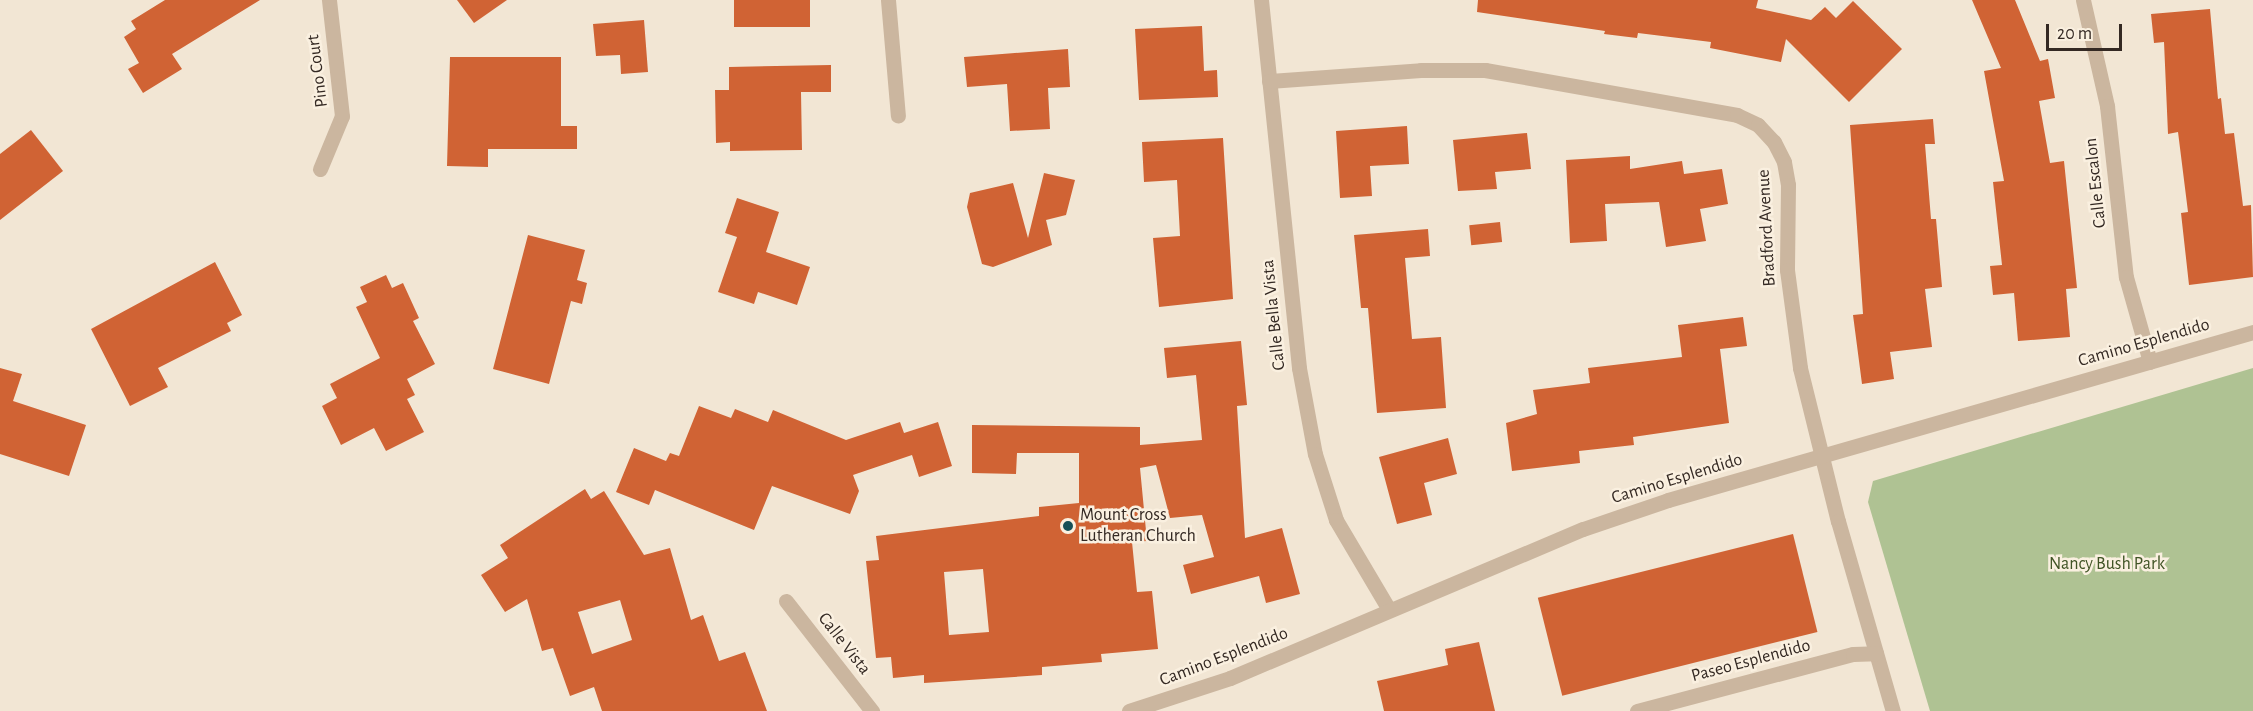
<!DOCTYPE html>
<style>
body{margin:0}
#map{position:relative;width:2253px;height:711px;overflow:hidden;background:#f2e6d4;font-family:"Alegreya Sans",sans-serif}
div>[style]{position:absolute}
.green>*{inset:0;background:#afc293}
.building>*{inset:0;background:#d06334;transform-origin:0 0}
.street>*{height:15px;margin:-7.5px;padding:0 7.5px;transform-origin:7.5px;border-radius:7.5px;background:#cbb69f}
.dots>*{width:16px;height:16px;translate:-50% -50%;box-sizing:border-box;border:3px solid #faf0e0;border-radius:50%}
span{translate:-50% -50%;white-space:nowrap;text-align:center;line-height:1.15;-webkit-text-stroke:5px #faf0e0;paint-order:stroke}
.street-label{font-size:18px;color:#342923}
.poi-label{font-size:18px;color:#342923}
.left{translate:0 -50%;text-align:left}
.park-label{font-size:18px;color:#405425}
.scale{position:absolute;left:2046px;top:24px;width:76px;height:27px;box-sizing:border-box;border:3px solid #342923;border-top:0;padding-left:8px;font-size:18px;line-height:21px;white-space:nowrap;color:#342923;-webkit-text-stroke:4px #faf0e0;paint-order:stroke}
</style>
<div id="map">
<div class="green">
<i style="clip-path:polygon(2253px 368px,2253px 711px,1930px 711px,1868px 502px,1873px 481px)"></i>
</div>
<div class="building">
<i style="clip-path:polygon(165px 0,260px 0,172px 54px,182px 69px,143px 93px,128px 69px,139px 63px,124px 37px,136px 29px,131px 21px)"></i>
<i style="clip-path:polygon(457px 0,507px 0,474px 23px)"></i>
<i style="left:734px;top:0;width:76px;height:27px"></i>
<i style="clip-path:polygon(1478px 0,1758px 0,1756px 8px,1811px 20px,1825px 7px,1836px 18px,1853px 1px,1902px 49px,1849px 102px,1786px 39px,1781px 62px,1710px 48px,1711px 42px,1638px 33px,1637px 38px,1604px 34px,1605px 31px,1477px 12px)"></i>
<i style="clip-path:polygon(1972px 0,2015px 0,2040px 61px,2048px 59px,2055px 98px,2039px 101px,2050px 163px,2064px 161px,2077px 288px,2066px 289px,2070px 337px,2018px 341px,2014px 293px,1993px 295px,1990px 266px,2002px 265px,1993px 182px,2004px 181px,1984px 71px,2001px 68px)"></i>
<i style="clip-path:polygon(2210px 9px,2218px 99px,2221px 98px,2225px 134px,2234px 133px,2243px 206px,2251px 205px,2253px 277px,2189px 285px,2181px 213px,2188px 212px,2178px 132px,2168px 134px,2164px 42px,2154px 43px,2151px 14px)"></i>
<i style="clip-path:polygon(644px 20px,648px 72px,621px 74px,620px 55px,596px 56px,593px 24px)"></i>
<i style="clip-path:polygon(1202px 26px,1204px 71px,1217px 70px,1218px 97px,1139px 100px,1135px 29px)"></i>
<i style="clip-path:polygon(1068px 49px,1070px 87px,1048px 88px,1050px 129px,1010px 131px,1007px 84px,967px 87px,964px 57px)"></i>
<i style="clip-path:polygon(450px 57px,561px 57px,561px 126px,577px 126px,577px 149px,488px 149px,488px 167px,447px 166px)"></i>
<i style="clip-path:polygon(831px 65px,831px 92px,801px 92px,802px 150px,730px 151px,730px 142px,716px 143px,715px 90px,729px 90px,729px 67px)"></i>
<i style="clip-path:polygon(1933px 119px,1935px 144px,1925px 144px,1931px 219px,1936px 219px,1942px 287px,1925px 289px,1932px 347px,1890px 352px,1894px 379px,1862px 384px,1853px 315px,1863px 314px,1850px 125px)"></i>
<i style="clip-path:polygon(1407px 126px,1409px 164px,1370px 166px,1372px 196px,1340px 198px,1336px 131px)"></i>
<i style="clip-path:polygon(31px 130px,63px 171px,0 220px,0 154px)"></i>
<i style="clip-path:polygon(1527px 133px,1531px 169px,1495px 172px,1497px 189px,1458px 191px,1453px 140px)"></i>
<i style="clip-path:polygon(1223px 138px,1233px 299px,1159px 307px,1153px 238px,1180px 236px,1177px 180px,1144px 182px,1142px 142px)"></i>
<i style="clip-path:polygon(1630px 156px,1630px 169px,1682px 161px,1684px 174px,1722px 169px,1728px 204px,1700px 209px,1706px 241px,1666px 247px,1659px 202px,1605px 204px,1607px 241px,1570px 243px,1566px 160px)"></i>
<i style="clip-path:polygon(1044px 173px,1075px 180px,1066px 215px,1046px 220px,1052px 245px,993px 267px,982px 264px,967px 207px,970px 193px,1013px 183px,1028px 238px)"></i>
<i style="clip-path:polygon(737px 198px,779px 212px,766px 252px,810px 267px,797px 305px,758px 292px,754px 304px,718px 292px,737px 237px,725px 233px)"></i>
<i style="left:1500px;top:222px;width:20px;height:31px;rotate:84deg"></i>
<i style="clip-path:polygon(1428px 229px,1430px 256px,1405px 258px,1412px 339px,1441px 337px,1446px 408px,1377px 413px,1368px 308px,1361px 308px,1354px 235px)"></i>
<i style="clip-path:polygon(528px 235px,585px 250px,577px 280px,587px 283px,582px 304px,571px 301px,549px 384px,493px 369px)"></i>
<i style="clip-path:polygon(215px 262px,242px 315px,227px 323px,231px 331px,158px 368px,168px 387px,130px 406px,91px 329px)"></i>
<i style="clip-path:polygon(386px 275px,392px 288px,403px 283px,419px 318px,413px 321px,435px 364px,407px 379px,415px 395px,407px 399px,424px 432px,386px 451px,374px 428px,341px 445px,322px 406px,337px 398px,330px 384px,380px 358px,356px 307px,367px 302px,360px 287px)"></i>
<i style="clip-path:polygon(1743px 317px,1747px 346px,1720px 349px,1729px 423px,1633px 437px,1634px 445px,1579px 451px,1580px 463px,1512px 471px,1506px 423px,1537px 414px,1533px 390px,1590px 383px,1588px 368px,1682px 357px,1678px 325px)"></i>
<i style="clip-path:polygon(evenodd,1241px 341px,1247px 405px,1237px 406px,1245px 538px,1282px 528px,1300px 594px,1266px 603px,1259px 576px,1191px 594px,1183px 565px,1214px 557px,1202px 515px,1170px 518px,1156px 465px,1140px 468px,1147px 541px,1132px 542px,1137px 592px,1152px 591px,1158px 649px,1101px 654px,1102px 662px,1042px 667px,1042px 675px,924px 683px,924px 675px,893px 678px,891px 657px,876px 658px,866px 561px,879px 560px,876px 536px,1039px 516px,1039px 507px,1079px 503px,1079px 453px,1017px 453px,1016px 474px,972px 473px,972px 425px,1140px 427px,1140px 445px,1202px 440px,1196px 375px,1167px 378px,1164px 348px,1241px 341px,983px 569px,989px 632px,949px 635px,944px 572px,983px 569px)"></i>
<i style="clip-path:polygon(0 368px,22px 374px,13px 401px,86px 425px,69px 476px,0 454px)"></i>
<i style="clip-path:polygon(699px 406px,731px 418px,735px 409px,768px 422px,773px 410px,846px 440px,900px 422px,904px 433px,938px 422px,952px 466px,919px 477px,912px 455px,853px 475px,859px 491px,850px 514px,772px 486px,754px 530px,655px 490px,649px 505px,616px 492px,634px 448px,666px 461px,670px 453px,679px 456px)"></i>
<i style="clip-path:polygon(1448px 438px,1457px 474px,1424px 483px,1432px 515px,1397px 524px,1379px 457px)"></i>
<i style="clip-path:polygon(evenodd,585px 489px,591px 499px,604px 491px,644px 555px,670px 548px,691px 620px,703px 615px,719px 661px,745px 652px,767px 711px,602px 711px,594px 687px,570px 696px,553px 648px,542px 651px,527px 599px,505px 612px,481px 575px,508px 558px,500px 545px,585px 489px,620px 600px,632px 640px,592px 654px,578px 612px,620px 600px)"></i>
<i style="left:1793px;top:534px;width:101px;height:263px;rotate:76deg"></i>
<i style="clip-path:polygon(1479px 642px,1495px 711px,1384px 711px,1377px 681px,1448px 665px,1445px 649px)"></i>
</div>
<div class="street">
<i style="left:888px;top:0;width:116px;rotate:85.1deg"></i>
<i style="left:1261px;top:0;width:370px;rotate:84.1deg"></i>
<i style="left:1299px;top:368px;width:87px;rotate:79.5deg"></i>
<i style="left:1315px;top:454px;width:69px;rotate:72.3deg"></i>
<i style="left:1336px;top:520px;width:102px;rotate:59.4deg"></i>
<i style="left:2083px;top:0;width:109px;rotate:77.2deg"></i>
<i style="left:2107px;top:106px;width:172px;rotate:83.7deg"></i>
<i style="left:2126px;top:277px;width:88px;rotate:74.2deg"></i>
<i style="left:1269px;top:81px;width:152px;rotate:-4.1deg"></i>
<i style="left:1421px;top:70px;width:64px"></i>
<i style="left:1485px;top:70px;width:256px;rotate:10.1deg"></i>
<i style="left:1737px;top:115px;width:23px;rotate:25deg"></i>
<i style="left:1758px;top:125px;width:23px;rotate:47deg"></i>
<i style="left:1774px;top:142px;width:22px;rotate:63deg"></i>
<i style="left:1784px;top:162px;width:23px;rotate:80deg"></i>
<i style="left:1788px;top:185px;width:85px;rotate:90.7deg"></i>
<i style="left:1787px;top:270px;width:99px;rotate:82.4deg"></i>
<i style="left:1800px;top:368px;width:158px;rotate:76.1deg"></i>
<i style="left:1838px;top:521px;width:198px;rotate:73.9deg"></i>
<i style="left:320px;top:169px;width:57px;rotate:-67.5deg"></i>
<i style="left:342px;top:116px;width:117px;rotate:-96.4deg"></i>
<i style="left:786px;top:601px;width:140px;rotate:52deg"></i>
<i style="left:1129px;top:711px;width:106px;rotate:-18.1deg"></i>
<i style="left:1230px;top:678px;width:383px;rotate:-22.9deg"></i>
<i style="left:1583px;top:529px;width:90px;rotate:-18.8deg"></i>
<i style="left:1668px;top:500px;width:609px;rotate:-16.02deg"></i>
<i style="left:1637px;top:711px;width:223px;rotate:-14.8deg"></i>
<i style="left:1853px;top:654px;width:23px;rotate:-2deg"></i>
</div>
<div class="dots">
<i style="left:1068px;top:526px;background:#165058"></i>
</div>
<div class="street-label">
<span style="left:318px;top:71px;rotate:-97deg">Pino Court</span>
<span style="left:2096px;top:183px;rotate:-96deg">Calle Escalon</span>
<span style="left:1767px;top:228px;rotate:-93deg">Bradford Avenue</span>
<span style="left:1274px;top:315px;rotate:-96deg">Calle Bella Vista</span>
<span style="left:2144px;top:343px;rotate:-16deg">Camino Esplendido</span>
<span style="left:1677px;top:479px;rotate:-17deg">Camino Esplendido</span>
<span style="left:844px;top:644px;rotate:52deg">Calle Vista</span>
<span style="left:1224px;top:657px;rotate:-21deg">Camino Esplendido</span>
<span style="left:1751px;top:661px;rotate:-15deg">Paseo Esplendido</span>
</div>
<div class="poi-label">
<span class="left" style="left:1080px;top:526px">Mount Cross<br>Lutheran Church</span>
</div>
<div class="park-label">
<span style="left:2107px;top:564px">Nancy Bush Park</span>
</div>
<div class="scale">20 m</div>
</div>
